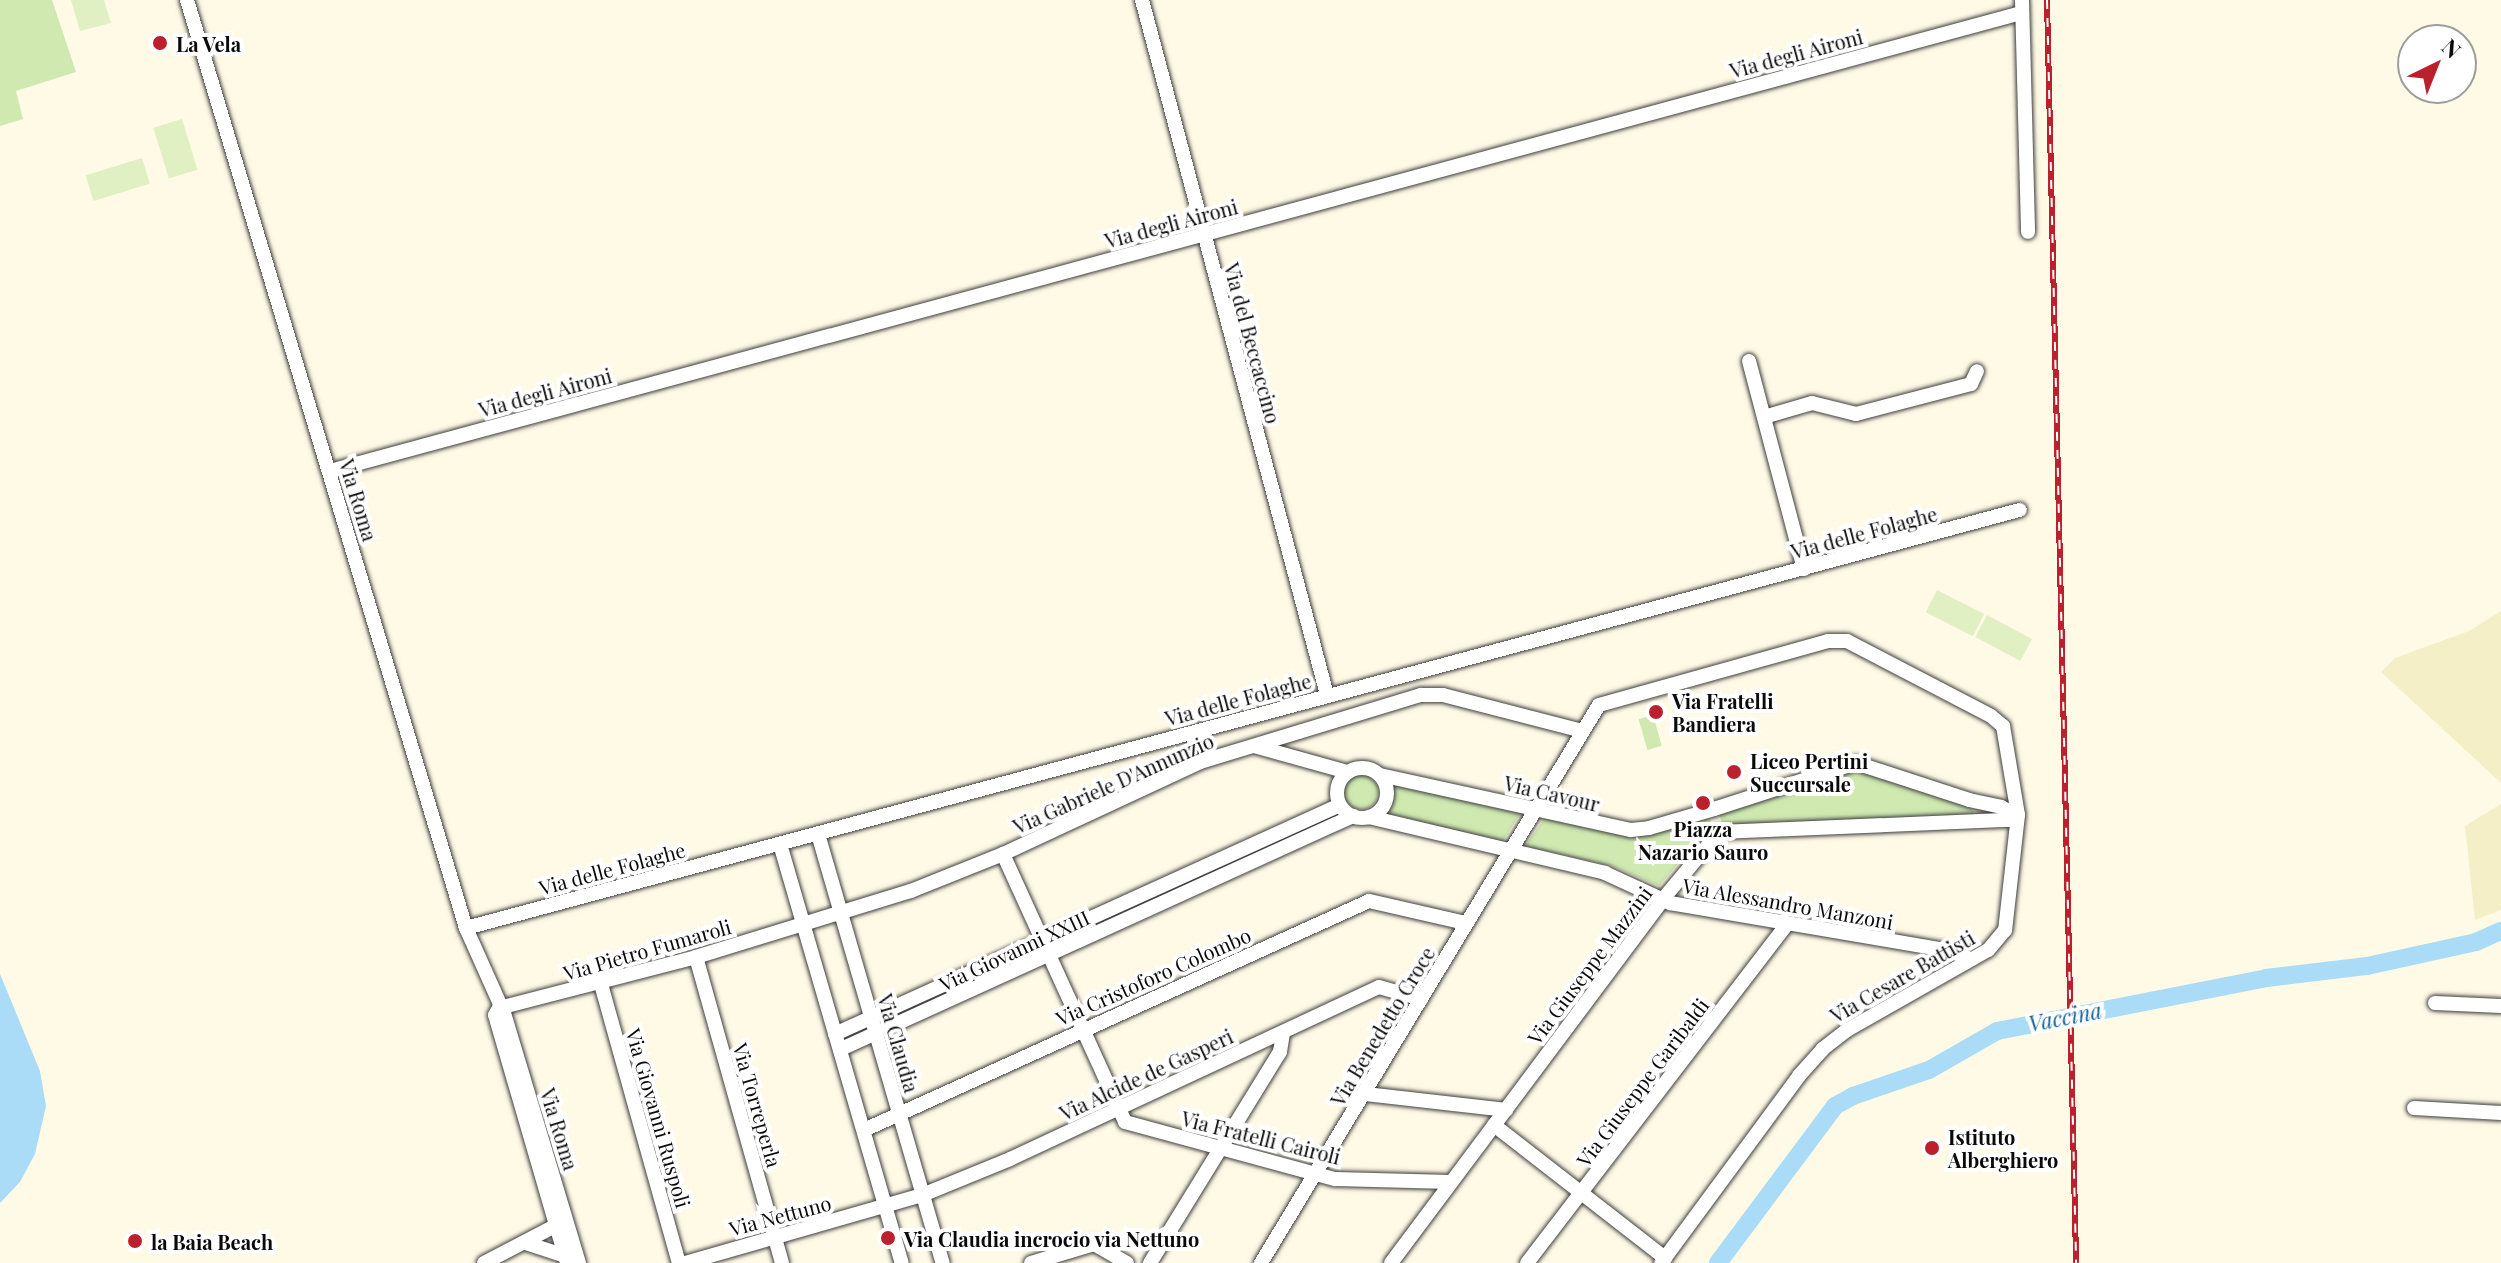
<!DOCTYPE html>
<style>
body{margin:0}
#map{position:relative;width:2501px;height:1263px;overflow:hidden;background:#fffae6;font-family:"Playfair Display",serif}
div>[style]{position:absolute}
.farmland>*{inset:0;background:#f4efc7}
.green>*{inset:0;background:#cfe9b1;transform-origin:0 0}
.round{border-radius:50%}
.pitch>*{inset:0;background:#e1f0c3;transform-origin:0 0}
.water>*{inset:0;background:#aadcf7}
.river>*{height:18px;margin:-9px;padding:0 9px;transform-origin:9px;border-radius:9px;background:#aadcf7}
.roads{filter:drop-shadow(0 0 2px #3d3d3d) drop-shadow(0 0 2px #3d3d3d)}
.minor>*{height:14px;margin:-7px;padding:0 7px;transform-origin:7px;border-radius:7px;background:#fff}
.minor>.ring{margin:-7px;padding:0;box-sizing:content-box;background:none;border:14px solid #fff;border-radius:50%}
.rail>*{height:6px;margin-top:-3px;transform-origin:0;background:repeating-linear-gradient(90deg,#fff 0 9px,#bb212c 0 18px);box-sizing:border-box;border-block:2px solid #bb212c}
.dots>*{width:22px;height:22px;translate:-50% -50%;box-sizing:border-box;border:4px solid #fff;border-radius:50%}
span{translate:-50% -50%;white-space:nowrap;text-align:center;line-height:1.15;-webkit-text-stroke:8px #fff;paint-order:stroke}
.poi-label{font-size:20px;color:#0a0a0a;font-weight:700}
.left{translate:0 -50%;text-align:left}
.street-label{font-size:20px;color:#0a0a0a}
.water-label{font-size:22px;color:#13639c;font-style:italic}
.north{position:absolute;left:2397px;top:24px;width:80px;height:80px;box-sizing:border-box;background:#fff;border:2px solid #9d9d9d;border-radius:50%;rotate:43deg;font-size:22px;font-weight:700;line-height:32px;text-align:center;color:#0a0a0a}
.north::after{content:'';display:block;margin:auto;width:28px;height:36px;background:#bb212c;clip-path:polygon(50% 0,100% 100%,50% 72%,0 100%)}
</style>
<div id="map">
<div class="farmland">
<i style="clip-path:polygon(2501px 611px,2501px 783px,2381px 672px,2395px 658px,2469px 631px)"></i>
<i style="clip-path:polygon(2501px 804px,2501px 910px,2475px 920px,2465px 826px)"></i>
</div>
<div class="green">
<i style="clip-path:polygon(0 0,52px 0,76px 72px,16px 91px,23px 119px,0 126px)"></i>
<i style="left:1653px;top:715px;width:32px;height:15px;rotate:74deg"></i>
<i style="clip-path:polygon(1853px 768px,1970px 805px,1974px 812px,1971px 817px,1723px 828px,1719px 812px)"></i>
<i class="round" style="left:1344px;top:775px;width:34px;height:34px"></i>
<i style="clip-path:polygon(1389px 782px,1522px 811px,1502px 843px,1383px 814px,1391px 801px)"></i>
<i style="clip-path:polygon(1545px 817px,1620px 835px,1709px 817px,1712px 824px,1659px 886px,1612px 866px,1525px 846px)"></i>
</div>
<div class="pitch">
<i style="clip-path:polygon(71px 0,104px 0,111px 23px,80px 31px)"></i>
<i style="left:182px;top:119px;width:53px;height:30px;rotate:73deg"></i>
<i style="left:142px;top:158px;width:27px;height:59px;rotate:73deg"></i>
<i style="left:1937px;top:590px;width:53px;height:25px;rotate:27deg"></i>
<i style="left:1987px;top:615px;width:51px;height:25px;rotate:28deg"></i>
</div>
<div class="water">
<i style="clip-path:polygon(0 974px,40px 1071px,46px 1106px,35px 1154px,20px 1182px,0 1203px)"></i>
</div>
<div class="river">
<i style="left:1718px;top:1263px;width:196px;rotate:-53.3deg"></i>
<i style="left:1835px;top:1106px;width:21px;rotate:-29deg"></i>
<i style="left:1853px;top:1096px;width:80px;rotate:-18.9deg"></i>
<i style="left:1929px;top:1070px;width:78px;rotate:-29.8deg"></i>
<i style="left:1997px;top:1031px;width:274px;rotate:-11.1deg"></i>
<i style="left:2266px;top:978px;width:102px;rotate:-6.8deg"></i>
<i style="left:2367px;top:966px;width:112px;rotate:-12.4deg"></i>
<i style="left:2476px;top:942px;width:27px;rotate:-24deg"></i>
</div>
<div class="roads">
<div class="minor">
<i style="left:187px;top:0;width:969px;rotate:73.27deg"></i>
<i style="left:466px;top:928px;width:93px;rotate:65.9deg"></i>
<i style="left:504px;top:1013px;width:261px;rotate:73.3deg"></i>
<i style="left:1142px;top:0;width:719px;rotate:75.09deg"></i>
<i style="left:2022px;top:0;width:232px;rotate:88.5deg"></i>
<i style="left:1749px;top:361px;width:215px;rotate:75.2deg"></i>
<i style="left:1764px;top:417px;width:50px;rotate:-16.3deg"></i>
<i style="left:1812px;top:403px;width:45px;rotate:14deg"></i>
<i style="left:1856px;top:414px;width:119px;rotate:-14.6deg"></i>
<i style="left:1971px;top:384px;width:14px;rotate:-65deg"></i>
<i style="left:330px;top:471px;width:1753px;rotate:-15.15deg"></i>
<i style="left:1192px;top:733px;width:30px;rotate:75deg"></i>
<i style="left:1254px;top:746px;width:97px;rotate:15.6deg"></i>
<i class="ring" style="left:1337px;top:768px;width:36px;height:36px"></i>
<i style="left:1380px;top:775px;width:257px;rotate:12.4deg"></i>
<i style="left:1631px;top:830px;width:18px;rotate:-6deg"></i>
<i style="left:1649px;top:828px;width:68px;rotate:-16.3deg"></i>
<i style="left:1714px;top:809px;width:149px;rotate:-17.9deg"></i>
<i style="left:1856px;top:763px;width:119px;rotate:18.1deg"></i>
<i style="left:1969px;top:800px;width:33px;rotate:12deg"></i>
<i style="left:2001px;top:807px;width:19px;rotate:25deg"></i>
<i style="left:1369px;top:817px;width:243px;rotate:13.3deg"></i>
<i style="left:1605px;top:873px;width:72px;rotate:24.8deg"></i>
<i style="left:1670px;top:903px;width:280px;rotate:9.7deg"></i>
<i style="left:1946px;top:950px;width:27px;rotate:20deg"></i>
<i style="left:1719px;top:832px;width:290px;rotate:-2.4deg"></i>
<i style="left:2009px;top:820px;width:10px;rotate:-29deg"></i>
<i style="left:818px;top:834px;width:447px;rotate:73.8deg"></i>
<i style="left:780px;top:844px;width:436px;rotate:73.8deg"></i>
<i style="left:1003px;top:854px;width:294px;rotate:65.5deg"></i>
<i style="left:1125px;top:1122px;width:218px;rotate:15.2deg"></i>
<i style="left:1335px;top:1179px;width:116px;rotate:1.5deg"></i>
<i style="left:466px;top:928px;width:1609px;rotate:-15.06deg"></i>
<i style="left:696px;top:957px;width:318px;rotate:74.3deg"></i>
<i style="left:601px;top:984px;width:290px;rotate:74.4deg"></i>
<i style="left:2435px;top:1003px;width:66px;rotate:2.6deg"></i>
<i style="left:499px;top:1008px;width:203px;rotate:-14.5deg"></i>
<i style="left:696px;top:957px;width:225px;rotate:-17.1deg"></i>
<i style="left:911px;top:891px;width:99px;rotate:-21.9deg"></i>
<i style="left:1003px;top:854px;width:217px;rotate:-25deg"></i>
<i style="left:1200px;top:762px;width:231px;rotate:-16.9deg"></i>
<i style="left:1421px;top:695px;width:22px"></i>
<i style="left:1443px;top:695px;width:144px;rotate:14.5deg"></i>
<i style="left:499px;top:1008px;width:8px;rotate:120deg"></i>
<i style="left:495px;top:1015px;width:258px;rotate:73.8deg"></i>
<i style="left:835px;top:1034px;width:554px;rotate:-24.39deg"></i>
<i style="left:841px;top:1049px;width:563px;rotate:-24.47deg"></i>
<i style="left:1366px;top:1094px;width:141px;rotate:6.5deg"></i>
<i style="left:2414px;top:1108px;width:87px;rotate:3.3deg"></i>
<i style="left:1494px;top:1125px;width:217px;rotate:37.9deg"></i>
<i style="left:864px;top:1130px;width:554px;rotate:-24.39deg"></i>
<i style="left:1369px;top:901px;width:98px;rotate:12.9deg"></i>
<i style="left:526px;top:1243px;width:41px;rotate:18.4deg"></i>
<i style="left:484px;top:1263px;width:87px;rotate:-27.5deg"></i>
<i style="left:685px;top:1263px;width:247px;rotate:-16deg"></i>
<i style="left:922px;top:1195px;width:95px;rotate:-22.2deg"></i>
<i style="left:1010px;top:1159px;width:407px;rotate:-25deg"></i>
<i style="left:1379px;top:987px;width:44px;rotate:15.9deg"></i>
<i style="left:1031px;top:1263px;width:66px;rotate:-16.8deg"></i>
<i style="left:1094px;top:1244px;width:38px;rotate:30deg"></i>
<i style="left:1150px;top:1263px;width:248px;rotate:-58.4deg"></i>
<i style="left:1280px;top:1052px;width:19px;rotate:-81deg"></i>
<i style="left:1261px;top:1263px;width:652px;rotate:-58.8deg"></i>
<i style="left:1599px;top:705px;width:238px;rotate:-15.6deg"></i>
<i style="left:1828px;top:641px;width:19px"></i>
<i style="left:1847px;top:641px;width:162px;rotate:27.5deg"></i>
<i style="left:1991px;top:716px;width:16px;rotate:40deg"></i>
<i style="left:2003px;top:726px;width:90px;rotate:80.4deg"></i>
<i style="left:2018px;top:815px;width:116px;rotate:96.4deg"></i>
<i style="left:2005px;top:930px;width:26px;rotate:130deg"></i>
<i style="left:1988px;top:950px;width:162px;rotate:150.4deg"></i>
<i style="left:1847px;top:1030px;width:31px;rotate:142deg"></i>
<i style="left:1823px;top:1049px;width:36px;rotate:132deg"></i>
<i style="left:1799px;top:1076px;width:232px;rotate:126.4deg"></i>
<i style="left:1391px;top:1263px;width:454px;rotate:-53.2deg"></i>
<i style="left:1663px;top:899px;width:87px;rotate:-50.1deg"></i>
<i style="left:1527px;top:1263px;width:427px;rotate:-52.5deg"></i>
</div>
</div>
<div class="rail">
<i style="left:2047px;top:0;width:1263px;rotate:88.68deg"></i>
</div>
<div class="dots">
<i style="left:160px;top:43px;background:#bb212c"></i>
<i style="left:1656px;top:712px;background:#bb212c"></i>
<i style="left:1734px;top:772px;background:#bb212c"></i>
<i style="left:1703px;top:803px;background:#bb212c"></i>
<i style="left:1932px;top:1148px;background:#bb212c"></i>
<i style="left:888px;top:1238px;background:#bb212c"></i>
<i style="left:135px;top:1241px;background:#bb212c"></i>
</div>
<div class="poi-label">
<span class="left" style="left:176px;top:43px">La Vela</span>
<span class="left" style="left:1672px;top:712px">Via Fratelli<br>Bandiera</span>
<span class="left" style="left:1750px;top:772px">Liceo Pertini<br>Succursale</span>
<span style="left:1703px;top:840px">Piazza<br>Nazario Sauro</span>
<span class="left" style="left:1948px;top:1148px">Istituto<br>Alberghiero</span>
<span class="left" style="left:904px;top:1238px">Via Claudia incrocio via Nettuno</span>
<span class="left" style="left:151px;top:1241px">la Baia Beach</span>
</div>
<div class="street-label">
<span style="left:1796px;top:53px;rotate:-15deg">Via degli Aironi</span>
<span style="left:1171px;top:223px;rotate:-15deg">Via degli Aironi</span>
<span style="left:1253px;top:343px;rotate:75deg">Via del Beccaccino</span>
<span style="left:545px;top:392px;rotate:-15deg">Via degli Aironi</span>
<span style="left:359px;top:500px;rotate:73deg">Via Roma</span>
<span style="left:1864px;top:532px;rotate:-15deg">Via delle Folaghe</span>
<span style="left:1238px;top:699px;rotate:-15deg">Via delle Folaghe</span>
<span style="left:1113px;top:783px;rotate:-24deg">Via Gabriele D'Annunzio</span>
<span style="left:1552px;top:793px;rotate:13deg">Via Cavour</span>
<span style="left:612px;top:868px;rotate:-15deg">Via delle Folaghe</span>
<span style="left:1788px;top:903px;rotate:10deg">Via Alessandro Manzoni</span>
<span style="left:647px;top:949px;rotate:-16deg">Via Pietro Fumaroli</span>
<span style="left:1014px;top:950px;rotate:-25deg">Via Giovanni XXIII</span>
<span style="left:1589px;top:965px;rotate:-53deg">Via Giuseppe Mazzini</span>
<span style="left:1153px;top:976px;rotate:-24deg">Via Cristoforo Colombo</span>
<span style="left:1902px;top:976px;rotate:-30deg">Via Cesare Battisti</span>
<span style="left:1382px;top:1026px;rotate:-59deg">Via Benedetto Croce</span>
<span style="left:899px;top:1043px;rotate:74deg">Via Claudia</span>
<span style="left:1146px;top:1074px;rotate:-25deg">Via Alcide de Gasperi</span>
<span style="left:1642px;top:1082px;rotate:-53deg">Via Giuseppe Garibaldi</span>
<span style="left:758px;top:1105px;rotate:74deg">Via Torreperla</span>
<span style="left:659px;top:1118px;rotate:74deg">Via Giovanni Ruspoli</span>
<span style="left:560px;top:1129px;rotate:73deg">Via Roma</span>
<span style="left:1261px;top:1137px;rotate:14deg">Via Fratelli Cairoli</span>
<span style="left:780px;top:1215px;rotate:-15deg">Via Nettuno</span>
</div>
<div class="water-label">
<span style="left:2065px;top:1017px;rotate:-11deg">Vaccina</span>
</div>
<div class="north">N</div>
</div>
